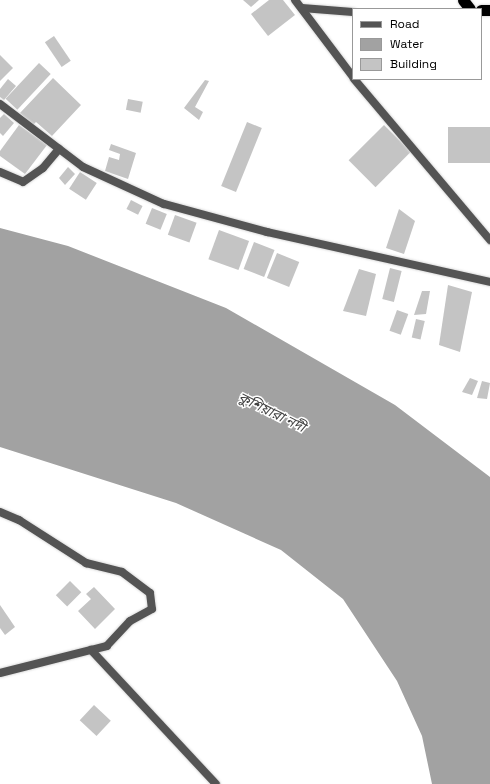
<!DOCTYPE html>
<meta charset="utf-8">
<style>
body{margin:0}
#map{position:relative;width:490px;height:784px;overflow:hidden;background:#fff;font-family:"Space Grotesk","Noto Sans Bengali",sans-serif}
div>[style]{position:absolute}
.water>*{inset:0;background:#a2a2a2}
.building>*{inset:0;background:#c4c4c4;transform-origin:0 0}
.roads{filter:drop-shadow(0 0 1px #dbdbdb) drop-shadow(0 0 1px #dbdbdb)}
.minor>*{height:8px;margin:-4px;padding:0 4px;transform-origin:4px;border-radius:4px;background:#545454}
.tertiary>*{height:8px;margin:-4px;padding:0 4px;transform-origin:4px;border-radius:4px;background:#545454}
.trunk>*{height:11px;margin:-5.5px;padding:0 5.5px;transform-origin:5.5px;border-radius:5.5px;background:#000}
span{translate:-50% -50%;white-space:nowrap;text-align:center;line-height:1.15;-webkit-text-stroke:3px #fff;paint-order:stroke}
.water-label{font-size:14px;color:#434343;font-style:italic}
.legend{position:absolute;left:352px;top:8px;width:130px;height:72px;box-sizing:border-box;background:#fff;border:1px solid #999;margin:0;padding:5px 7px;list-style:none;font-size:12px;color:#000}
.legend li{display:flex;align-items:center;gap:8px;height:20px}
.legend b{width:20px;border:1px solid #999}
</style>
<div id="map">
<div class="water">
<i style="clip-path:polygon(0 228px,68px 246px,226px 308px,395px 405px,490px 477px,490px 784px,432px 784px,422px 736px,397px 681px,343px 599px,281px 550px,176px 503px,0 447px)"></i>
</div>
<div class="building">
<i style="clip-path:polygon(243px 0,259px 0,251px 7px)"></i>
<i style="clip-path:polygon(269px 0,283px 0,295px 15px,268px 36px,251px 14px)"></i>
<i style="left:54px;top:36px;width:30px;height:11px;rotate:56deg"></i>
<i style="clip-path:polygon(0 55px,13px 68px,0 81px)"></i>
<i style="left:39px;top:63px;width:16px;height:49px;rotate:43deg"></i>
<i style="clip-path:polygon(53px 78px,81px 105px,52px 136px,36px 122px,33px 125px,20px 113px)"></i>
<i style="clip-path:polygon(8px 79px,16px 86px,4px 100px,0 97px,0 89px)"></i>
<i style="clip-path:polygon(205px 80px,209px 81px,195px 107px,203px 112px,199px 120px,184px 108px)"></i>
<i style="left:128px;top:99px;width:15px;height:11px;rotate:11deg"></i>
<i style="clip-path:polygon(4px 114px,14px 123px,3px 136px,0 133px,0 118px)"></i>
<i style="left:247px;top:122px;width:16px;height:69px;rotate:22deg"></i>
<i style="clip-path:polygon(19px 125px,47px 145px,25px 174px,0 156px,0 151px)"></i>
<i style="left:384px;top:125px;width:38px;height:50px;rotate:45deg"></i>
<i style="left:448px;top:127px;width:42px;height:36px"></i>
<i style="clip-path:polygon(111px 144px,136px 153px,128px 179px,105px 171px,109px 157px,119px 160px,120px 154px,109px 150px)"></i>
<i style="clip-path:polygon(68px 167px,75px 174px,65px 185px,59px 178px)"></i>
<i style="left:80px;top:172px;width:20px;height:20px;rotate:33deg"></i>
<i style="left:131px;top:200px;width:13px;height:10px;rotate:27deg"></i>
<i style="left:152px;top:208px;width:16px;height:17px;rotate:22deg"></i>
<i style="clip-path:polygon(399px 209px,415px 221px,404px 254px,386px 248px)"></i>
<i style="left:175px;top:215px;width:23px;height:21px;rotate:20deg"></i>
<i style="left:219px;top:230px;width:32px;height:31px;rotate:20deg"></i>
<i style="left:254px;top:242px;width:22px;height:29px;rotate:21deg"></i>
<i style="left:277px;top:253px;width:24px;height:27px;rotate:22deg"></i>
<i style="left:390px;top:268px;width:12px;height:32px;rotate:14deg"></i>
<i style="clip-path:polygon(359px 269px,376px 274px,366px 316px,343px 311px)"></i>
<i style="clip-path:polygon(448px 285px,472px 292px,460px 352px,439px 345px)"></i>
<i style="clip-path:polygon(422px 291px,430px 291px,426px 314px,414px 315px)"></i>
<i style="left:397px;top:310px;width:12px;height:22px;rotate:20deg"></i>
<i style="left:416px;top:319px;width:9px;height:19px;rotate:13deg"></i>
<i style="clip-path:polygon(470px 378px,478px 381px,472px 395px,462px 392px)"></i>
<i style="clip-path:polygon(482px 381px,490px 383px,487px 399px,477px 398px)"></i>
<i style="left:70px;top:581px;width:16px;height:20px;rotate:45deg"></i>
<i style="clip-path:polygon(94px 587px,115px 609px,95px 629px,78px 611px,91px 599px,86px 594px)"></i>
<i style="clip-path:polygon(0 605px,15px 627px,5px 635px,0 628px)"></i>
<i style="left:94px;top:705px;width:23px;height:21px;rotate:43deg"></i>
</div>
<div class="roads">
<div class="minor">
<i style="left:0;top:172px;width:25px;rotate:23deg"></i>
<i style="left:23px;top:182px;width:24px;rotate:-35deg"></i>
<i style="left:43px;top:168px;width:25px;rotate:-50deg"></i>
<i style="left:0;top:512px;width:21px;rotate:23deg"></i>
<i style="left:19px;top:520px;width:80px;rotate:32.7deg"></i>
<i style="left:86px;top:563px;width:37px;rotate:14deg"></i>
<i style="left:122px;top:572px;width:35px;rotate:37deg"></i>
<i style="left:150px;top:593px;width:16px;rotate:83deg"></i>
<i style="left:152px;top:609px;width:25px;rotate:151deg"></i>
<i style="left:130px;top:621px;width:34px;rotate:133deg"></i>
<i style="left:107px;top:646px;width:16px;rotate:166deg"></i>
<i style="left:0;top:673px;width:94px;rotate:-14.2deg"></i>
<i style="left:91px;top:650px;width:183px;rotate:47deg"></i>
</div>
<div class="tertiary">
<i style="left:295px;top:0;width:96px;rotate:53deg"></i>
<i style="left:302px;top:8px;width:51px;rotate:4.5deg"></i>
<i style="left:354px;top:79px;width:211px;rotate:49.8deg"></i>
<i style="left:0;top:104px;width:104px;rotate:37.2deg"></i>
<i style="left:83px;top:167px;width:89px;rotate:24.6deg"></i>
<i style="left:164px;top:204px;width:107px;rotate:15.2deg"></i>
<i style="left:267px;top:232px;width:229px;rotate:12.6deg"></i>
</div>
<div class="trunk">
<i style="left:463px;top:0;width:11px;rotate:52deg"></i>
<i style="left:481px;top:10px;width:9px"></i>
</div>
</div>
<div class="water-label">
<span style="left:272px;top:412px;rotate:26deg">কুশিয়ারা নদী</span>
</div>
<ul class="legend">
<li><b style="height:5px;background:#545454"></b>Road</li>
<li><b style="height:11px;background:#a2a2a2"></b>Water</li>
<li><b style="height:11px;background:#c4c4c4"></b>Building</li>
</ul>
</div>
